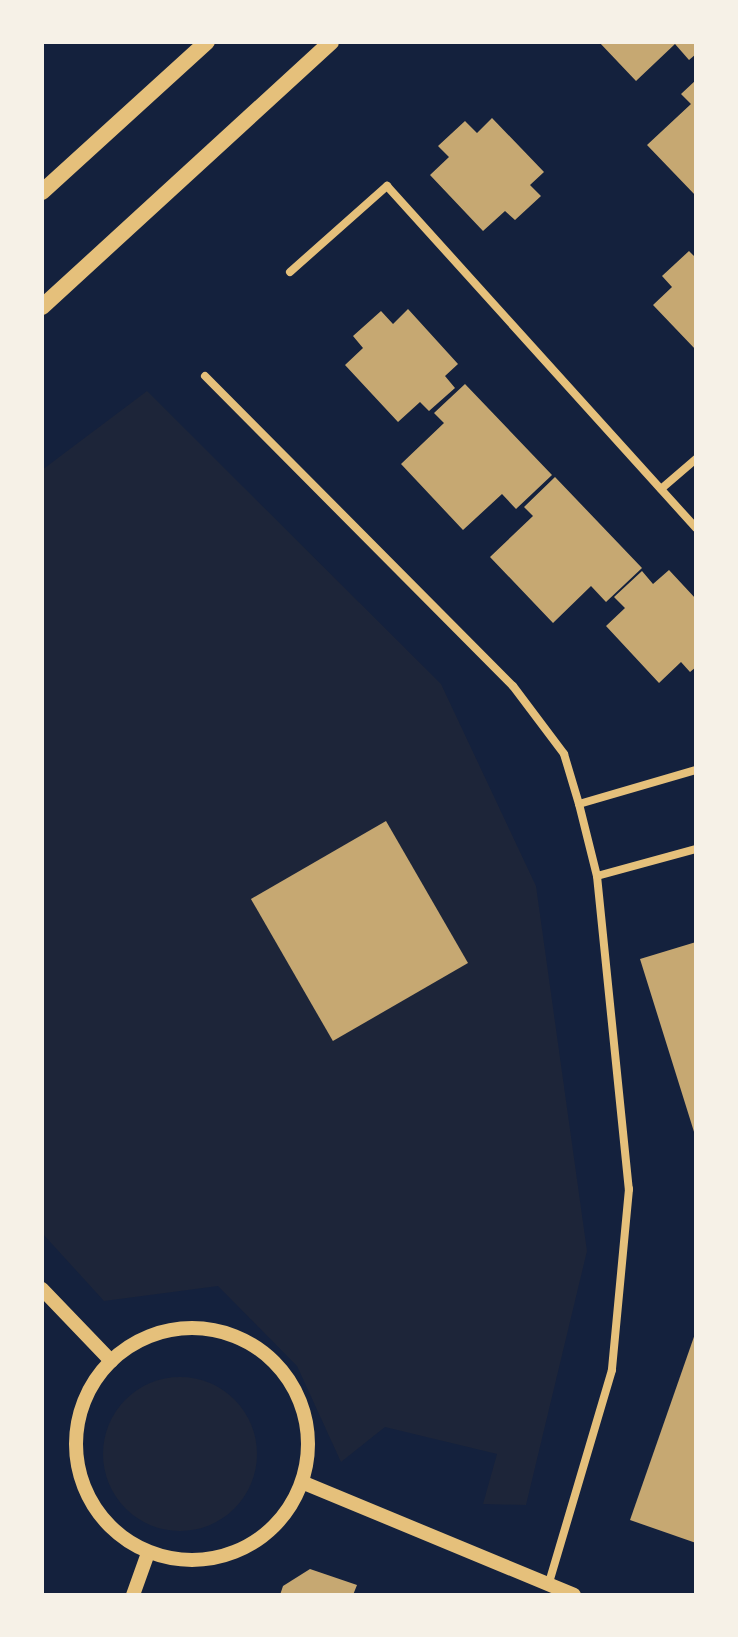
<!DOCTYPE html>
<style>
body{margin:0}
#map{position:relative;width:738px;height:1637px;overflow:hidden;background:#14213d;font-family:Jost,sans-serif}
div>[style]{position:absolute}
.green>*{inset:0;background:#1d2539}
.round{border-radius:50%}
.building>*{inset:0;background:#c6a872;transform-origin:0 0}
.minor>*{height:8px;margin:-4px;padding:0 4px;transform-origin:4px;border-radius:4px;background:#e5c07b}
.tertiary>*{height:14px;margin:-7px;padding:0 7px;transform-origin:7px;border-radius:7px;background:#e5c07b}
.tertiary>.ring{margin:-7px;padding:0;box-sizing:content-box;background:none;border:14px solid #e5c07b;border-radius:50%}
.secondary>*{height:16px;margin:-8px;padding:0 8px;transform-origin:8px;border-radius:8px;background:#e5c07b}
span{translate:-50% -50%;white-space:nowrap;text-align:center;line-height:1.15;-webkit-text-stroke:6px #f6f1e7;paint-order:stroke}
.frame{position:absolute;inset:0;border:44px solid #f6f1e7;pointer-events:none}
</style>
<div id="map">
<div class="green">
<i style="clip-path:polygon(147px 391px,441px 684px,536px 886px,587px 1251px,526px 1505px,483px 1504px,497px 1454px,385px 1427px,341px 1462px,297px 1366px,218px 1286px,104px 1301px,42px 1233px,42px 470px)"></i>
<i class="round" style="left:103px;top:1377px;width:154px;height:154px"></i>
</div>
<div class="building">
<i style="clip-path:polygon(599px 42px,696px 42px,696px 54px,689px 60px,675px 44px,636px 81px)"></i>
<i style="clip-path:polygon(696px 80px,696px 196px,647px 145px,691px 104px,681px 94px)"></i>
<i style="clip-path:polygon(492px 118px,544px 172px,530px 185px,541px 196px,515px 220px,505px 211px,483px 231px,430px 175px,449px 157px,438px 146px,465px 121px,477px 133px)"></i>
<i style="clip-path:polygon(689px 251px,696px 258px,696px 350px,653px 305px,672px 287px,662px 276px)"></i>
<i style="clip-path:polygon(408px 309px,458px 364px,445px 376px,455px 388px,429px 411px,420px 402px,398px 422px,345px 365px,363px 348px,353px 336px,381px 311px,393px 324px)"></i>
<i style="clip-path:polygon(465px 384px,552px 475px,516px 509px,502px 494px,463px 530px,401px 464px,444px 423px,434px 413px)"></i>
<i style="clip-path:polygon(555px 477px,642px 568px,606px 602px,591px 586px,553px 623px,490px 557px,533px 516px,524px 507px)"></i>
<i style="clip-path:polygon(669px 570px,696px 599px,696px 667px,690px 672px,681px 662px,659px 683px,606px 626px,625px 608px,614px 597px,642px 571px,653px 584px)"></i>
<i style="left:386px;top:821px;width:164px;height:156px;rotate:60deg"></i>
<i style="clip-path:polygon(696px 942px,696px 1134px,695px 1135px,640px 959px)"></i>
<i style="clip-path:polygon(696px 1331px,696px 1543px,630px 1520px)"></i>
<i style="clip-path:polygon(310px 1569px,357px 1585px,353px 1595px,280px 1595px,283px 1586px)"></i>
</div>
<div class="minor">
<i style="left:290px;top:272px;width:130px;rotate:-41.6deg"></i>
<i style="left:387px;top:186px;width:461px;rotate:47.9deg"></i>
<i style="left:205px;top:376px;width:437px;rotate:45.2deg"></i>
<i style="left:513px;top:686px;width:85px;rotate:53.1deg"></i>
<i style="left:564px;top:754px;width:52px;rotate:73.3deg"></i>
<i style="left:579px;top:804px;width:74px;rotate:76deg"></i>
<i style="left:597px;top:876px;width:315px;rotate:84.2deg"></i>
<i style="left:629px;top:1189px;width:182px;rotate:95.4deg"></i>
<i style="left:612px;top:1370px;width:225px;rotate:106.5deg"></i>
<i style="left:661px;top:489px;width:46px;rotate:-40.6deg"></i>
<i style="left:579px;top:804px;width:122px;rotate:-16.2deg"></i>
<i style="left:597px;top:876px;width:103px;rotate:-15.3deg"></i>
</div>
<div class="tertiary">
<i style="left:42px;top:1289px;width:100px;rotate:46.2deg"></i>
<i class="ring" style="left:76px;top:1328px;width:218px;height:218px"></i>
<i style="left:304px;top:1483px;width:292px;rotate:22.5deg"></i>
<i style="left:133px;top:1595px;width:45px;rotate:-70.3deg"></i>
</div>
<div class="secondary">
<i style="left:42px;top:192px;width:223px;rotate:-42.3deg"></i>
<i style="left:42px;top:307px;width:392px;rotate:-42.5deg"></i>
</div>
<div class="frame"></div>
</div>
